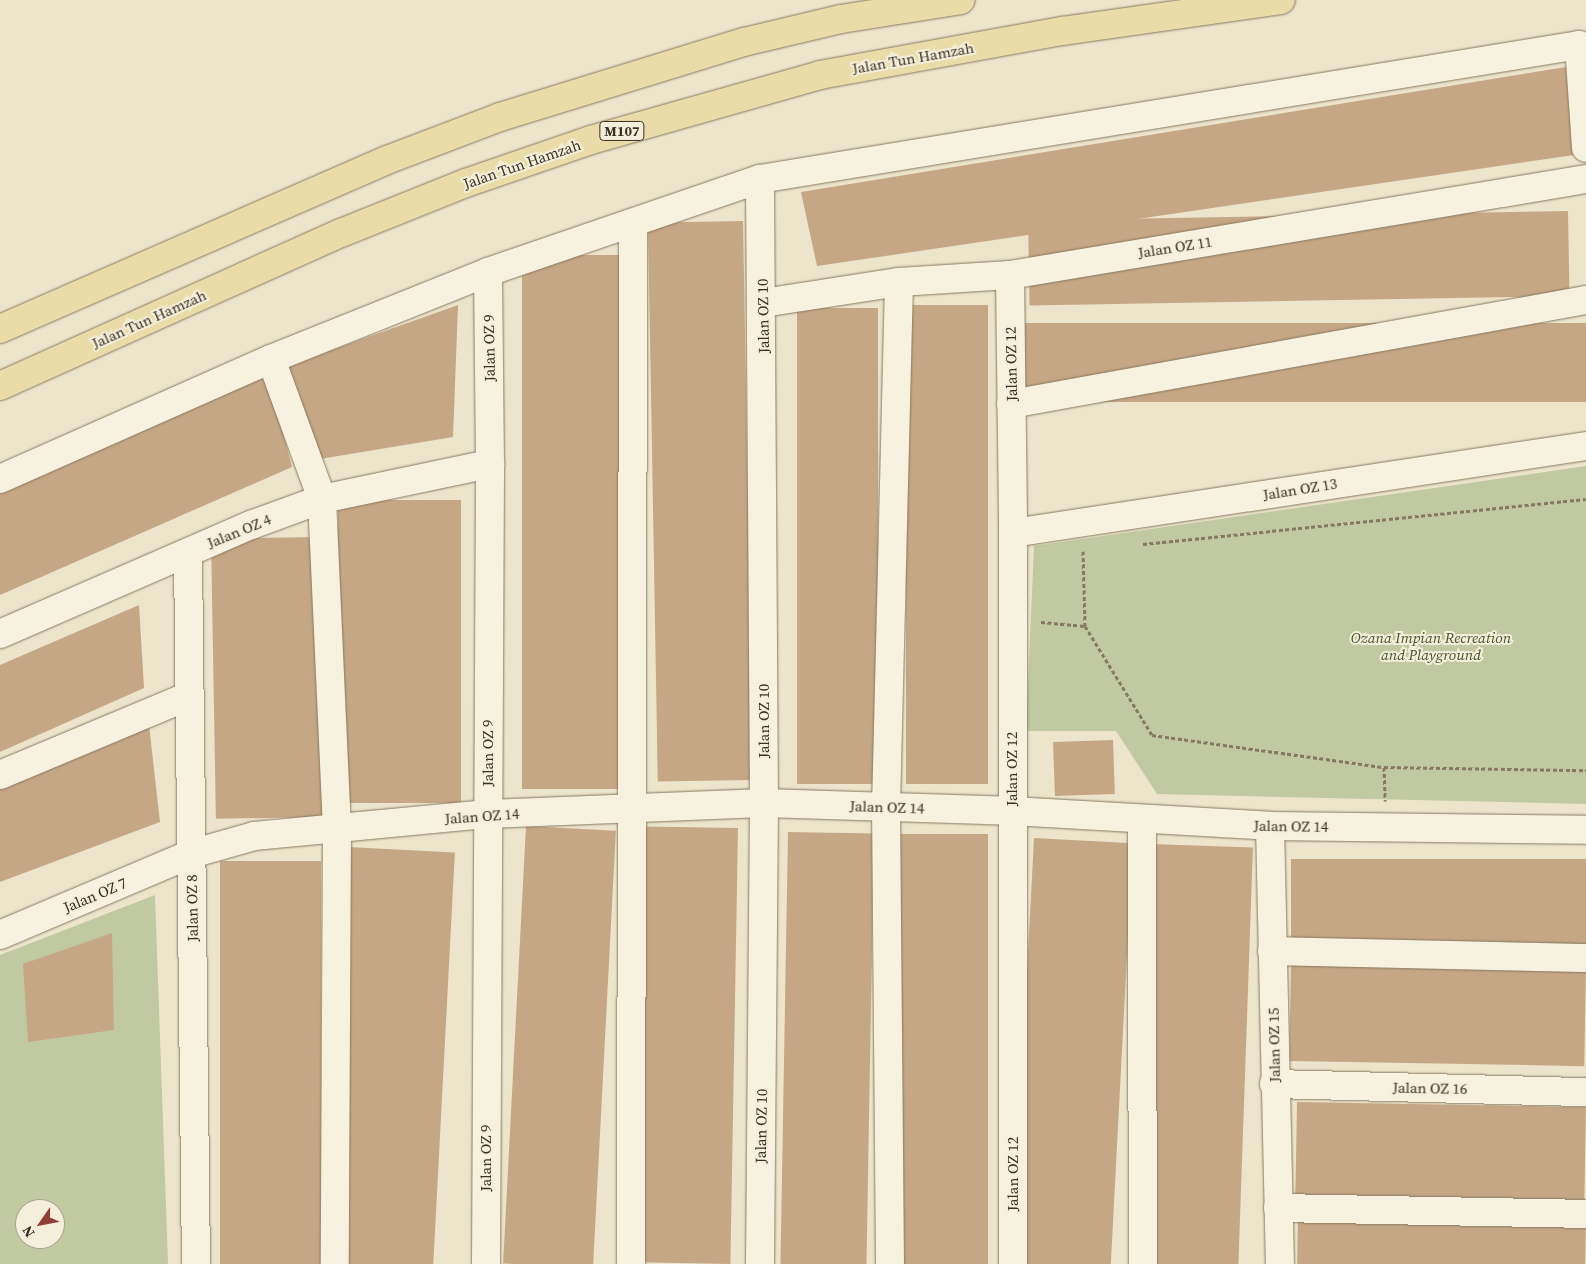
<!DOCTYPE html>
<style>
body{margin:0}
#map{position:relative;width:1586px;height:1264px;overflow:hidden;background:#ece5cc;font-family:"Source Serif 4",serif}
div>[style]{position:absolute}
.green>*{inset:0;background:#c0c9a0}
.building>*{inset:0;background:#c6a785;transform-origin:0 0}
.path>*{height:3px;margin-top:-1.5px;transform-origin:0;background:repeating-linear-gradient(90deg,#877961 0 4px,transparent 0 6.5px)}
.roads{filter:drop-shadow(0 0 1px #877961) drop-shadow(0 0 1px #877961)}
.minor>*{height:28px;margin:-14px;padding:0 14px;transform-origin:14px;border-radius:14px;background:#f7f2df}
.major>*{height:28px;margin:-14px;padding:0 14px;transform-origin:14px;border-radius:14px;background:#eadca8}
span{translate:-50% -50%;white-space:nowrap;text-align:center;line-height:1.15;-webkit-text-stroke:4px #f4efdb;paint-order:stroke}
.shield-label span{padding:1px 4px;background:#f4efdb;border:1px solid;border-radius:4px;-webkit-text-stroke-width:0}
.shield-label{font-size:14px;color:#3a3023;font-weight:700}
.street-label{font-size:15px;color:#3a3023}
.park-label{font-size:15px;color:#46542b;font-style:italic}
.north{position:absolute;left:15px;top:1199px;width:50px;height:50px;box-sizing:border-box;background:#f4efdb;border:1px solid #aaa391;border-radius:50%;rotate:237deg;font-size:14px;font-weight:700;line-height:20px;text-align:center;color:#3a3023}
.north::after{content:'';display:block;margin:auto;width:18px;height:22px;background:#913f36;clip-path:polygon(50% 0,100% 100%,50% 72%,0 100%)}
</style>
<div id="map">
<div class="green">
<i style="clip-path:polygon(1586px 466px,1586px 804px,1157px 794px,1116px 731px,1026px 731px,1034px 546px)"></i>
<i style="clip-path:polygon(evenodd,155px 895px,168px 1264px,0 1264px,0 955px,155px 895px,25px 1209px,55px 1209px,55px 1239px,25px 1239px,25px 1209px)"></i>
</div>
<div class="building">
<i style="clip-path:polygon(1566px 67px,1574px 155px,817px 266px,801px 192px)"></i>
<i style="left:1568px;top:211px;width:85px;height:540px;rotate:89deg"></i>
<i style="left:743px;top:221px;width:559px;height:95px;rotate:89deg"></i>
<i style="left:619px;top:255px;width:534px;height:97px;rotate:90deg"></i>
<i style="clip-path:polygon(458px 305px,453px 437px,314px 460px,281px 368px)"></i>
<i style="left:988px;top:305px;width:479px;height:82px;rotate:90deg"></i>
<i style="left:878px;top:308px;width:476px;height:81px;rotate:90deg"></i>
<i style="left:1586px;top:323px;width:79px;height:561px;rotate:90deg"></i>
<i style="clip-path:polygon(268px 373px,292px 467px,0 595px,0 494px)"></i>
<i style="left:461px;top:500px;width:303px;height:123px;rotate:90deg"></i>
<i style="left:318px;top:537px;width:280px;height:107px;rotate:89deg"></i>
<i style="clip-path:polygon(139px 605px,144px 688px,0 752px,0 665px)"></i>
<i style="clip-path:polygon(149px 725px,160px 822px,0 882px,0 788px)"></i>
<i style="left:1113px;top:740px;width:54px;height:60px;rotate:88deg"></i>
<i style="left:526px;top:826px;width:90px;height:438px;rotate:3deg"></i>
<i style="left:738px;top:828px;width:436px;height:92px;rotate:91deg"></i>
<i style="left:788px;top:832px;width:86px;height:432px;rotate:1deg"></i>
<i style="left:988px;top:834px;width:430px;height:92px;rotate:90deg"></i>
<i style="left:1034px;top:838px;width:99px;height:426px;rotate:3deg"></i>
<i style="left:1151px;top:844px;width:102px;height:420px;rotate:2deg"></i>
<i style="left:348px;top:847px;width:107px;height:417px;rotate:3deg"></i>
<i style="left:1291px;top:859px;width:295px;height:85px"></i>
<i style="left:321px;top:861px;width:403px;height:101px;rotate:90deg"></i>
<i style="clip-path:polygon(112px 933px,114px 1030px,28px 1042px,23px 964px)"></i>
<i style="left:1291px;top:962px;width:295px;height:99px;rotate:1deg"></i>
<i style="left:1297px;top:1102px;width:289px;height:94px;rotate:1deg"></i>
<i style="left:1298px;top:1215px;width:288px;height:49px;rotate:1deg"></i>
</div>
<div class="path">
<i style="left:1143px;top:544px;width:445px;rotate:-5.8deg"></i>
<i style="left:1083px;top:551px;width:75px;rotate:88.5deg"></i>
<i style="left:1085px;top:626px;width:128px;rotate:58.4deg"></i>
<i style="left:1152px;top:735px;width:234px;rotate:7.9deg"></i>
<i style="left:1384px;top:767px;width:202px;rotate:0.9deg"></i>
<i style="left:1041px;top:622px;width:44px;rotate:5.2deg"></i>
<i style="left:1384px;top:767px;width:34px;rotate:88deg"></i>
</div>
<div class="roads">
<div class="minor">
<i style="left:1010px;top:275px;width:258px;rotate:89.3deg"></i>
<i style="left:1013px;top:533px;width:731px;rotate:90deg"></i>
<i style="left:763px;top:303px;width:138px;rotate:-8.8deg"></i>
<i style="left:899px;top:282px;width:111px;rotate:-3.6deg"></i>
<i style="left:1010px;top:275px;width:584px;rotate:-9.46deg"></i>
<i style="left:271px;top:359px;width:149px;rotate:70deg"></i>
<i style="left:322px;top:499px;width:329px;rotate:87.4deg"></i>
<i style="left:337px;top:828px;width:436px;rotate:90.3deg"></i>
<i style="left:1011px;top:404px;width:584px;rotate:-10.25deg"></i>
<i style="left:0;top:479px;width:296px;rotate:-23.9deg"></i>
<i style="left:271px;top:359px;width:234px;rotate:-21.8deg"></i>
<i style="left:488px;top:272px;width:287px;rotate:-18.9deg"></i>
<i style="left:760px;top:179px;width:830px;rotate:-9.29deg"></i>
<i style="left:1579px;top:45px;width:103px;rotate:86.1deg"></i>
<i style="left:1013px;top:533px;width:580px;rotate:-8.63deg"></i>
<i style="left:188px;top:553px;width:711px;rotate:89.36deg"></i>
<i style="left:0;top:634px;width:274px;rotate:-23.5deg"></i>
<i style="left:251px;top:525px;width:76px;rotate:-20.1deg"></i>
<i style="left:322px;top:499px;width:172px;rotate:-11.8deg"></i>
<i style="left:0;top:775px;width:205px;rotate:-22.7deg"></i>
<i style="left:1142px;top:819px;width:445px;rotate:89.9deg"></i>
<i style="left:1270px;top:826px;width:438px;rotate:88.7deg"></i>
<i style="left:0;top:935px;width:207px;rotate:-23deg"></i>
<i style="left:191px;top:854px;width:66px;rotate:-15.9deg"></i>
<i style="left:254px;top:836px;width:235px;rotate:-5.4deg"></i>
<i style="left:488px;top:814px;width:276px;rotate:-2.3deg"></i>
<i style="left:764px;top:803px;width:248px;rotate:1.8deg"></i>
<i style="left:1012px;top:811px;width:258px;rotate:3.3deg"></i>
<i style="left:1270px;top:826px;width:316px;rotate:0.7deg"></i>
<i style="left:1272px;top:951px;width:314px;rotate:1.3deg"></i>
<i style="left:1274px;top:1084px;width:312px;rotate:1.5deg"></i>
<i style="left:1278px;top:1208px;width:308px;rotate:1.1deg"></i>
<i style="left:486px;top:1264px;width:800px;rotate:-89.71deg"></i>
<i style="left:490px;top:464px;width:192px;rotate:-90.6deg"></i>
<i style="left:631px;top:1264px;width:1041px;rotate:-89.89deg"></i>
<i style="left:760px;top:1264px;width:461px;rotate:-89.5deg"></i>
<i style="left:764px;top:803px;width:624px;rotate:-90.37deg"></i>
<i style="left:890px;top:1264px;width:457px;rotate:-90.5deg"></i>
<i style="left:886px;top:807px;width:525px;rotate:-88.58deg"></i>
</div>
<div class="major">
<i style="left:0;top:329px;width:422px;rotate:-23.6deg"></i>
<i style="left:387px;top:160px;width:121px;rotate:-20.8deg"></i>
<i style="left:500px;top:117px;width:255px;rotate:-17.1deg"></i>
<i style="left:744px;top:42px;width:100px;rotate:-13.3deg"></i>
<i style="left:841px;top:19px;width:121px;rotate:-9deg"></i>
<i style="left:0;top:386px;width:374px;rotate:-24.2deg"></i>
<i style="left:341px;top:233px;width:135px;rotate:-21.8deg"></i>
<i style="left:466px;top:183px;width:132px;rotate:-19deg"></i>
<i style="left:591px;top:140px;width:238px;rotate:-15.8deg"></i>
<i style="left:820px;top:75px;width:247px;rotate:-10.3deg"></i>
<i style="left:1063px;top:31px;width:220px;rotate:-8.1deg"></i>
</div>
</div>
<div class="shield-label">
<span style="left:622px;top:131px">M107</span>
</div>
<div class="street-label">
<span style="left:913px;top:58px;rotate:-10deg">Jalan Tun Hamzah</span>
<span style="left:522px;top:164px;rotate:-19deg">Jalan Tun Hamzah</span>
<span style="left:1175px;top:247px;rotate:-9deg">Jalan OZ 11</span>
<span style="left:763px;top:316px;rotate:-91deg">Jalan OZ 10</span>
<span style="left:149px;top:319px;rotate:-24deg">Jalan Tun Hamzah</span>
<span style="left:489px;top:348px;rotate:-91deg">Jalan OZ 9</span>
<span style="left:1011px;top:364px;rotate:-91deg">Jalan OZ 12</span>
<span style="left:1300px;top:489px;rotate:-9deg">Jalan OZ 13</span>
<span style="left:239px;top:531px;rotate:-22deg">Jalan OZ 4</span>
<span style="left:764px;top:721px;rotate:-90deg">Jalan OZ 10</span>
<span style="left:488px;top:753px;rotate:-90deg">Jalan OZ 9</span>
<span style="left:1012px;top:769px;rotate:-90deg">Jalan OZ 12</span>
<span style="left:887px;top:807px;rotate:2deg">Jalan OZ 14</span>
<span style="left:482px;top:816px;rotate:-4deg">Jalan OZ 14</span>
<span style="left:1291px;top:826px;rotate:1deg">Jalan OZ 14</span>
<span style="left:95px;top:895px;rotate:-23deg">Jalan OZ 7</span>
<span style="left:192px;top:908px;rotate:-91deg">Jalan OZ 8</span>
<span style="left:1274px;top:1045px;rotate:-91deg">Jalan OZ 15</span>
<span style="left:1430px;top:1088px;rotate:1deg">Jalan OZ 16</span>
<span style="left:761px;top:1126px;rotate:-89deg">Jalan OZ 10</span>
<span style="left:486px;top:1158px;rotate:-90deg">Jalan OZ 9</span>
<span style="left:1013px;top:1174px;rotate:-90deg">Jalan OZ 12</span>
</div>
<div class="park-label">
<span style="left:1431px;top:646px">Ozana Impian Recreation<br>and Playground</span>
</div>
<div class="north">N</div>
</div>
